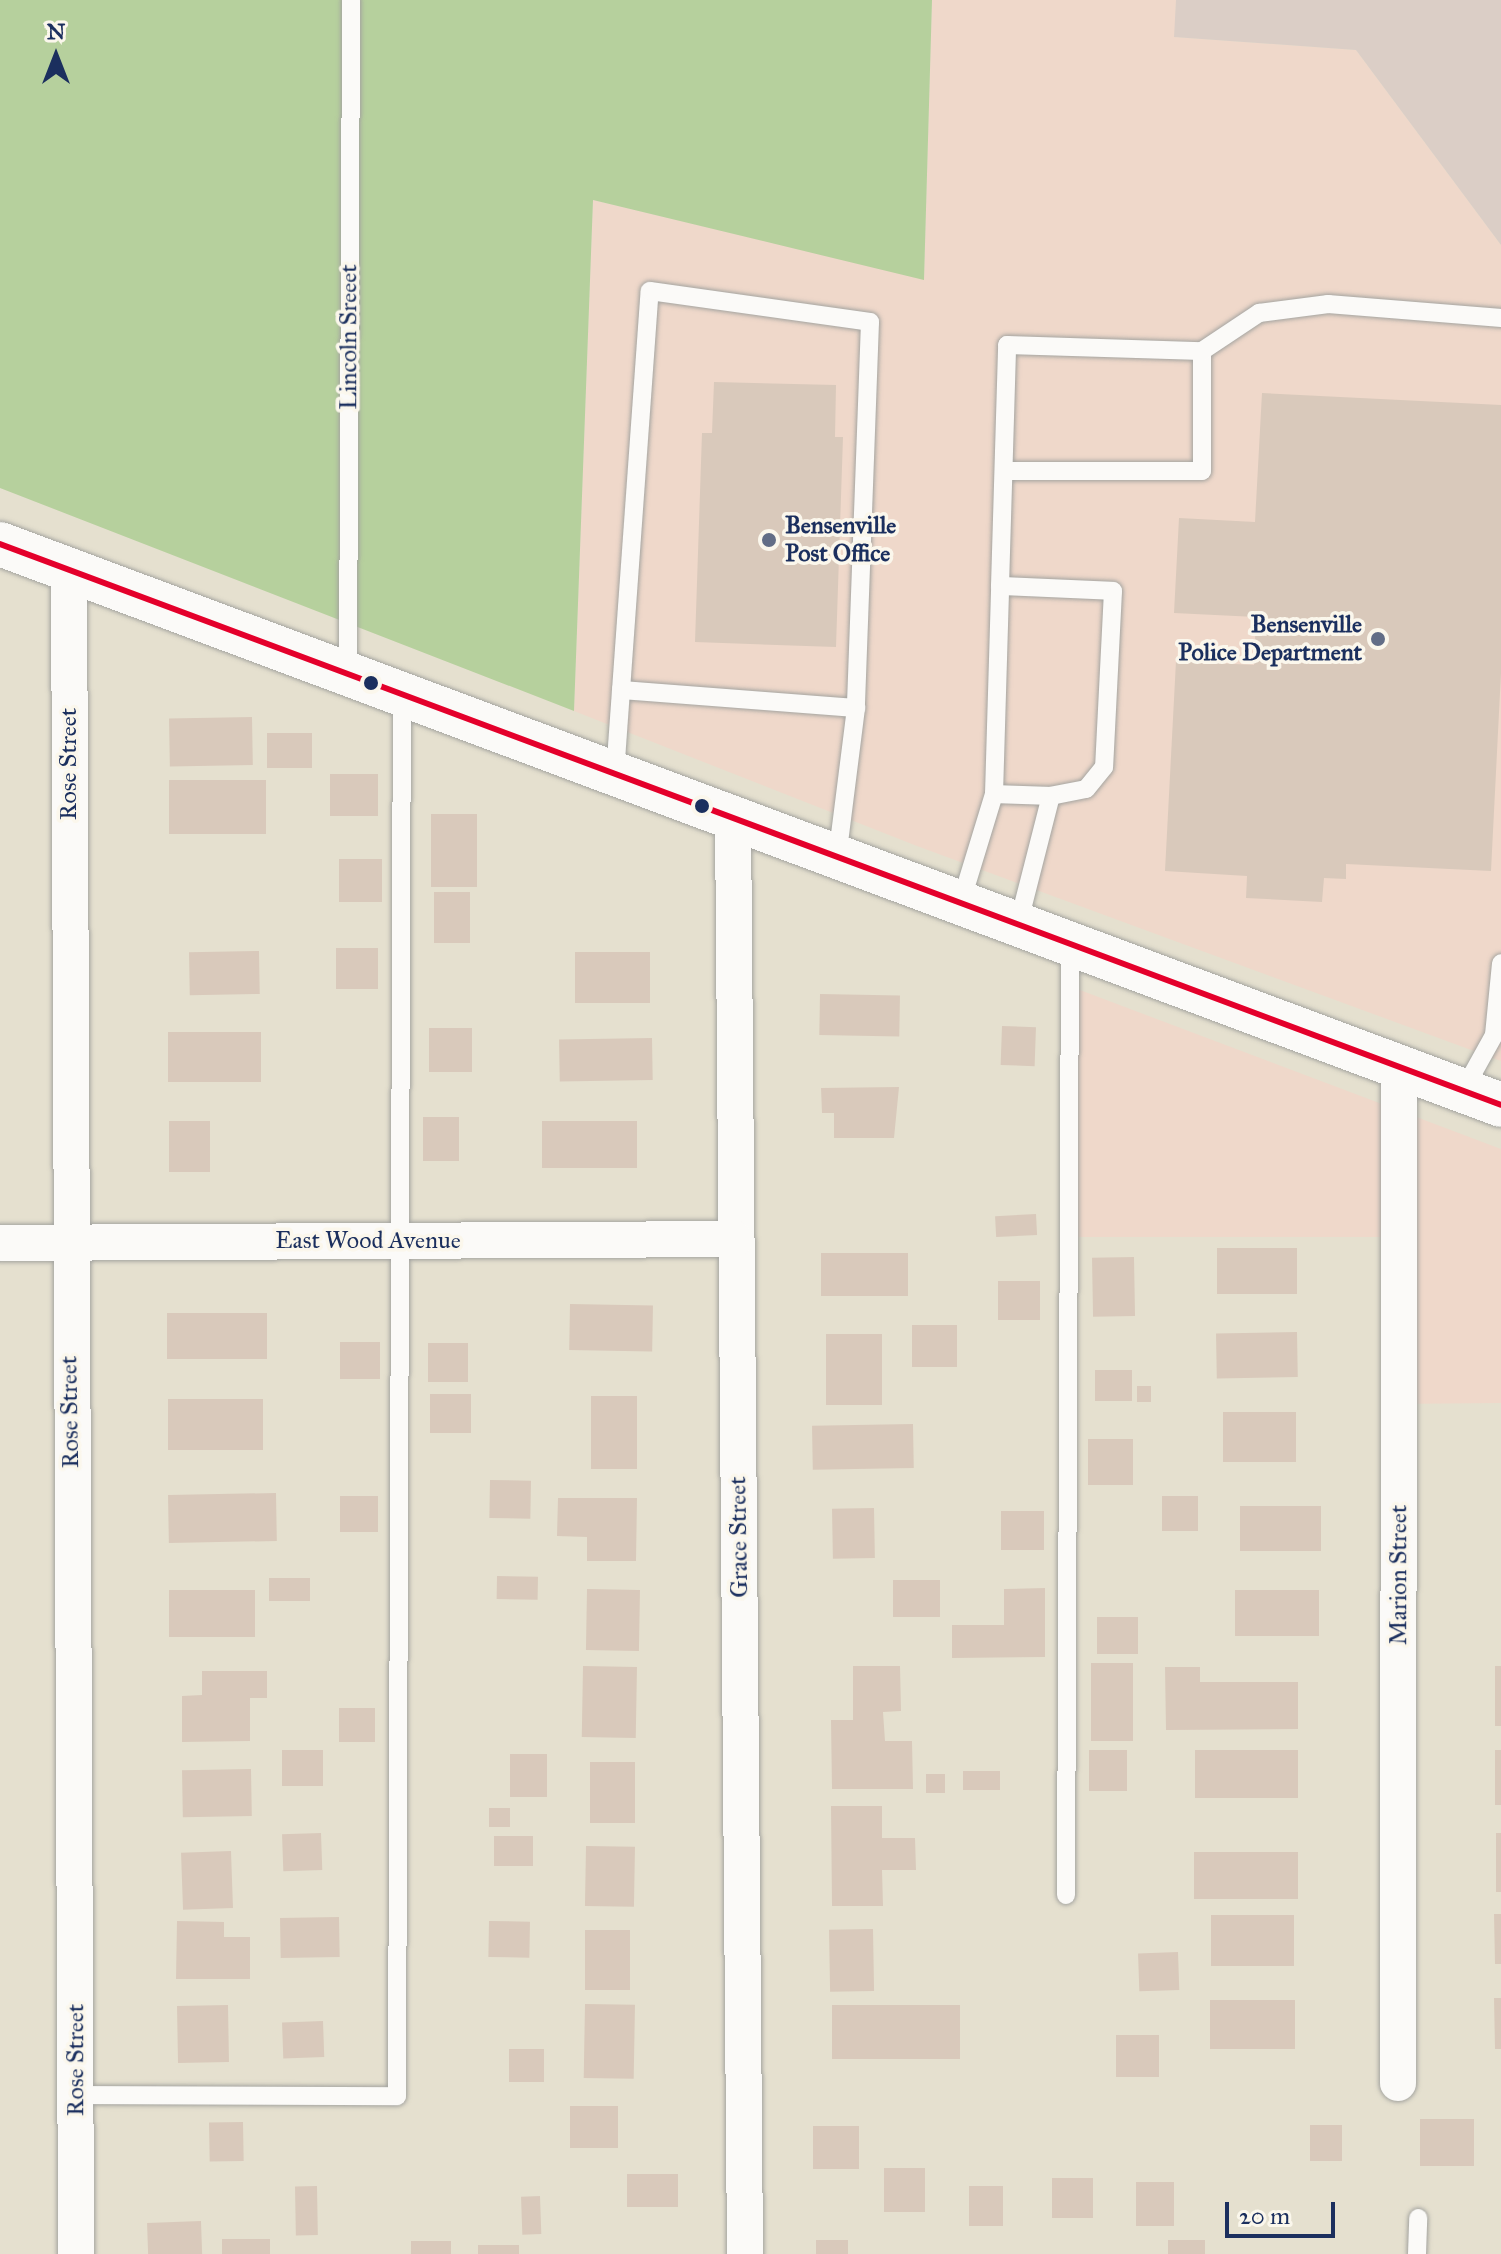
<!DOCTYPE html>
<style>
body{margin:0}
#map{position:relative;width:1501px;height:2254px;overflow:hidden;background:#e5e0cf;font-family:"IM FELL Great Primer",serif}
div>[style]{position:absolute}
.built>*{inset:0;background:#efd8ca}
.industrial>*{inset:0;background:#dbcec6}
.green>*{inset:0;background:#b6d09d}
.building>*{inset:0;background:#d9c9bb;transform-origin:0 0}
.roads{filter:drop-shadow(0 0 2px #a4a4a0) drop-shadow(0 0 2px #a4a4a0)}
.service>*{height:18px;margin:-9px;padding:0 9px;transform-origin:9px;border-radius:9px;background:#fbfaf8}
.minor>*{height:36px;margin:-18px;padding:0 18px;transform-origin:18px;border-radius:18px;background:#fbfaf8}
.tertiary>*{height:44px;margin:-22px;padding:0 22px;transform-origin:22px;border-radius:22px;background:#fbfaf8}
.bus-1>*{height:6px;margin:-3px;padding:0 3px;transform-origin:3px;border-radius:3px;background:#e4002b}
.dots>*{width:22px;height:22px;translate:-50% -50%;box-sizing:border-box;border:4px solid #fbf7ec;border-radius:50%}
span{translate:-50% -50%;white-space:nowrap;text-align:center;line-height:1.15;-webkit-text-stroke:7px #fbf7ec;paint-order:stroke}
.street-label{font-size:24px;color:#1b2f5e}
.poi-label{font-size:24px;color:#1b2f5e;font-weight:700}
.left{translate:0 -50%;text-align:left}
.right{translate:-100% -50%;text-align:right}
.north{position:absolute;left:16px;top:16px;width:80px;height:80px;-webkit-text-stroke:6px #fbf7ec;paint-order:stroke;rotate:0deg;font-size:22px;font-weight:700;line-height:32px;text-align:center;color:#1b2f5e}
.north::after{content:'';display:block;margin:auto;width:28px;height:36px;background:#1b2f5e;clip-path:polygon(50% 0,100% 100%,50% 72%,0 100%)}
.scale{position:absolute;left:1225px;top:2202px;width:110px;height:36px;box-sizing:border-box;border:4px solid #1b2f5e;border-top:0;padding-left:10px;font-size:24px;line-height:28px;white-space:nowrap;color:#1b2f5e;-webkit-text-stroke:6px #fbf7ec;paint-order:stroke}
</style>
<div id="map">
<div class="built">
<i style="clip-path:polygon(932px 0,1176px 0,1175px 37px,1356px 50px,1501px 245px,1501px 1061px,917px 846px,574px 711px,593px 200px,924px 279px)"></i>
<i style="clip-path:polygon(1064px 984px,1501px 1149px,1501px 1403px,1391px 1404px,1392px 1237px,1062px 1237px)"></i>
</div>
<div class="industrial">
<i style="clip-path:polygon(1176px 0,1501px 0,1501px 245px,1356px 50px,1174px 37px)"></i>
</div>
<div class="green">
<i style="clip-path:polygon(0 0,932px 0,924px 280px,593px 200px,574px 711px,0 488px)"></i>
</div>
<div class="building">
<i style="clip-path:polygon(714px 382px,836px 385px,835px 437px,843px 437px,836px 647px,695px 642px,702px 433px,712px 433px)"></i>
<i style="clip-path:polygon(1262px 393px,1501px 405px,1501px 673px,1491px 871px,1346px 864px,1346px 879px,1324px 878px,1322px 902px,1246px 898px,1247px 876px,1165px 871px,1176px 661px,1254px 665px,1256px 617px,1174px 613px,1179px 518px,1255px 522px)"></i>
<i style="left:252px;top:717px;width:48px;height:83px;rotate:89deg"></i>
<i style="left:267px;top:733px;width:45px;height:35px"></i>
<i style="left:330px;top:774px;width:48px;height:42px"></i>
<i style="left:266px;top:780px;width:54px;height:97px;rotate:90deg"></i>
<i style="left:431px;top:814px;width:46px;height:73px"></i>
<i style="left:339px;top:859px;width:43px;height:43px"></i>
<i style="left:434px;top:892px;width:36px;height:51px"></i>
<i style="left:336px;top:948px;width:42px;height:41px"></i>
<i style="left:259px;top:951px;width:43px;height:70px;rotate:89deg"></i>
<i style="left:650px;top:952px;width:51px;height:75px;rotate:90deg"></i>
<i style="left:820px;top:994px;width:80px;height:41px;rotate:1deg"></i>
<i style="left:1002px;top:1026px;width:34px;height:39px;rotate:2deg"></i>
<i style="left:429px;top:1028px;width:43px;height:44px"></i>
<i style="left:168px;top:1032px;width:93px;height:50px"></i>
<i style="left:652px;top:1038px;width:42px;height:93px;rotate:89deg"></i>
<i style="clip-path:polygon(899px 1087px,894px 1138px,834px 1138px,834px 1113px,822px 1113px,821px 1088px)"></i>
<i style="left:423px;top:1117px;width:36px;height:44px"></i>
<i style="left:169px;top:1121px;width:41px;height:51px"></i>
<i style="left:637px;top:1121px;width:47px;height:95px;rotate:90deg"></i>
<i style="left:1036px;top:1214px;width:21px;height:41px;rotate:87deg"></i>
<i style="left:1297px;top:1248px;width:46px;height:80px;rotate:90deg"></i>
<i style="left:908px;top:1253px;width:43px;height:87px;rotate:90deg"></i>
<i style="left:1134px;top:1257px;width:59px;height:42px;rotate:89deg"></i>
<i style="left:998px;top:1281px;width:42px;height:39px"></i>
<i style="left:570px;top:1304px;width:83px;height:46px;rotate:1deg"></i>
<i style="left:167px;top:1313px;width:100px;height:46px"></i>
<i style="left:957px;top:1325px;width:42px;height:45px;rotate:90deg"></i>
<i style="left:1297px;top:1332px;width:45px;height:81px;rotate:89deg"></i>
<i style="left:826px;top:1334px;width:56px;height:71px"></i>
<i style="left:380px;top:1342px;width:37px;height:40px;rotate:90deg"></i>
<i style="left:428px;top:1343px;width:40px;height:39px"></i>
<i style="left:1095px;top:1370px;width:37px;height:31px"></i>
<i style="left:1137px;top:1386px;width:14px;height:16px"></i>
<i style="left:430px;top:1394px;width:41px;height:39px"></i>
<i style="left:591px;top:1396px;width:46px;height:73px"></i>
<i style="left:263px;top:1399px;width:51px;height:95px;rotate:90deg"></i>
<i style="left:1223px;top:1412px;width:73px;height:50px"></i>
<i style="left:913px;top:1424px;width:44px;height:101px;rotate:89deg"></i>
<i style="left:1088px;top:1439px;width:45px;height:46px"></i>
<i style="left:490px;top:1480px;width:41px;height:38px;rotate:1deg"></i>
<i style="left:276px;top:1493px;width:48px;height:108px;rotate:89deg"></i>
<i style="left:340px;top:1496px;width:38px;height:36px"></i>
<i style="left:1162px;top:1496px;width:36px;height:35px"></i>
<i style="clip-path:polygon(558px 1498px,637px 1498px,636px 1561px,587px 1561px,587px 1537px,557px 1536px)"></i>
<i style="left:1321px;top:1506px;width:45px;height:81px;rotate:90deg"></i>
<i style="left:874px;top:1508px;width:50px;height:42px;rotate:89deg"></i>
<i style="left:1044px;top:1511px;width:39px;height:43px;rotate:90deg"></i>
<i style="left:497px;top:1576px;width:41px;height:23px;rotate:1deg"></i>
<i style="left:310px;top:1578px;width:23px;height:41px;rotate:90deg"></i>
<i style="left:893px;top:1580px;width:47px;height:37px"></i>
<i style="clip-path:polygon(1045px 1588px,1045px 1657px,952px 1658px,952px 1625px,1004px 1625px,1004px 1589px)"></i>
<i style="left:587px;top:1589px;width:53px;height:61px;rotate:1deg"></i>
<i style="left:255px;top:1590px;width:47px;height:86px;rotate:90deg"></i>
<i style="left:1235px;top:1590px;width:84px;height:46px"></i>
<i style="left:1097px;top:1617px;width:41px;height:37px"></i>
<i style="left:1091px;top:1663px;width:42px;height:78px"></i>
<i style="left:583px;top:1666px;width:54px;height:71px;rotate:1deg"></i>
<i style="clip-path:polygon(853px 1666px,900px 1666px,901px 1711px,883px 1712px,885px 1741px,912px 1741px,913px 1789px,832px 1789px,831px 1720px,853px 1720px)"></i>
<i style="left:1495px;top:1666px;width:6px;height:60px"></i>
<i style="clip-path:polygon(1165px 1667px,1200px 1667px,1200px 1682px,1298px 1682px,1298px 1729px,1166px 1730px)"></i>
<i style="clip-path:polygon(202px 1671px,267px 1671px,267px 1698px,250px 1698px,250px 1741px,182px 1742px,182px 1696px,202px 1695px)"></i>
<i style="left:375px;top:1708px;width:34px;height:36px;rotate:90deg"></i>
<i style="left:282px;top:1750px;width:41px;height:36px"></i>
<i style="left:1089px;top:1750px;width:38px;height:41px"></i>
<i style="left:1298px;top:1750px;width:48px;height:103px;rotate:90deg"></i>
<i style="left:1495px;top:1750px;width:6px;height:55px"></i>
<i style="left:510px;top:1754px;width:37px;height:43px"></i>
<i style="left:590px;top:1762px;width:45px;height:61px"></i>
<i style="left:251px;top:1769px;width:47px;height:69px;rotate:89deg"></i>
<i style="left:963px;top:1771px;width:37px;height:19px"></i>
<i style="left:926px;top:1774px;width:19px;height:19px"></i>
<i style="clip-path:polygon(831px 1806px,882px 1806px,882px 1838px,915px 1838px,916px 1870px,882px 1870px,883px 1906px,832px 1906px)"></i>
<i style="left:489px;top:1808px;width:21px;height:19px"></i>
<i style="left:321px;top:1833px;width:37px;height:39px;rotate:88deg"></i>
<i style="left:1496px;top:1833px;width:5px;height:59px"></i>
<i style="left:494px;top:1836px;width:39px;height:30px"></i>
<i style="left:586px;top:1846px;width:49px;height:60px;rotate:1deg"></i>
<i style="left:231px;top:1851px;width:57px;height:50px;rotate:88deg"></i>
<i style="left:1298px;top:1852px;width:47px;height:104px;rotate:90deg"></i>
<i style="clip-path:polygon(1494px 1914px,1501px 1914px,1501px 1964px,1495px 1964px)"></i>
<i style="left:1294px;top:1915px;width:51px;height:83px;rotate:90deg"></i>
<i style="left:339px;top:1917px;width:40px;height:59px;rotate:89deg"></i>
<i style="clip-path:polygon(177px 1921px,224px 1922px,224px 1937px,250px 1937px,250px 1979px,176px 1979px)"></i>
<i style="left:489px;top:1921px;width:41px;height:36px;rotate:1deg"></i>
<i style="left:873px;top:1929px;width:62px;height:44px;rotate:89deg"></i>
<i style="left:585px;top:1930px;width:45px;height:60px"></i>
<i style="left:1178px;top:1952px;width:38px;height:40px;rotate:88deg"></i>
<i style="clip-path:polygon(1494px 1998px,1501px 1998px,1501px 2049px,1495px 2049px)"></i>
<i style="left:1295px;top:2000px;width:49px;height:85px;rotate:90deg"></i>
<i style="left:585px;top:2004px;width:50px;height:74px;rotate:1deg"></i>
<i style="left:228px;top:2005px;width:57px;height:51px;rotate:89deg"></i>
<i style="left:960px;top:2005px;width:54px;height:128px;rotate:90deg"></i>
<i style="left:323px;top:2021px;width:36px;height:41px;rotate:88deg"></i>
<i style="left:1116px;top:2035px;width:43px;height:42px"></i>
<i style="left:509px;top:2049px;width:35px;height:33px"></i>
<i style="left:570px;top:2106px;width:48px;height:42px"></i>
<i style="left:1474px;top:2119px;width:47px;height:54px;rotate:90deg"></i>
<i style="left:243px;top:2122px;width:39px;height:34px;rotate:89deg"></i>
<i style="left:1342px;top:2125px;width:36px;height:32px;rotate:90deg"></i>
<i style="left:859px;top:2126px;width:43px;height:46px;rotate:90deg"></i>
<i style="left:884px;top:2168px;width:41px;height:44px"></i>
<i style="left:678px;top:2174px;width:33px;height:51px;rotate:90deg"></i>
<i style="left:1052px;top:2178px;width:41px;height:40px"></i>
<i style="left:1136px;top:2182px;width:38px;height:44px"></i>
<i style="left:317px;top:2186px;width:49px;height:22px;rotate:89deg"></i>
<i style="left:1003px;top:2186px;width:40px;height:34px;rotate:90deg"></i>
<i style="left:540px;top:2196px;width:38px;height:19px;rotate:88deg"></i>
<i style="left:201px;top:2221px;width:33px;height:54px;rotate:88deg"></i>
<i style="left:270px;top:2239px;width:15px;height:48px;rotate:90deg"></i>
<i style="left:816px;top:2240px;width:32px;height:14px"></i>
<i style="left:1168px;top:2240px;width:37px;height:14px"></i>
<i style="left:451px;top:2241px;width:13px;height:40px;rotate:90deg"></i>
<i style="left:519px;top:2245px;width:9px;height:41px;rotate:90deg"></i>
</div>
<div class="roads">
<div class="service">
<i style="left:1004px;top:471px;width:198px"></i>
<i style="left:1202px;top:471px;width:120px;rotate:-90deg"></i>
<i style="left:1000px;top:586px;width:113px;rotate:2.5deg"></i>
<i style="left:1113px;top:591px;width:176px;rotate:92.9deg"></i>
<i style="left:1104px;top:767px;width:28px;rotate:129deg"></i>
<i style="left:1086px;top:789px;width:36px;rotate:169deg"></i>
<i style="left:1051px;top:796px;width:57px;rotate:-178deg"></i>
<i style="left:994px;top:794px;width:208px;rotate:-88.3deg"></i>
<i style="left:1000px;top:586px;width:241px;rotate:-88.3deg"></i>
<i style="left:1007px;top:345px;width:195px;rotate:1.8deg"></i>
<i style="left:1202px;top:351px;width:69px;rotate:-33.7deg"></i>
<i style="left:1259px;top:313px;width:70px;rotate:-7.4deg"></i>
<i style="left:1328px;top:304px;width:174px;rotate:4.6deg"></i>
<i style="left:348px;top:674px;width:674px;rotate:-89.74deg"></i>
<i style="left:621px;top:690px;width:236px;rotate:4.4deg"></i>
<i style="left:615px;top:774px;width:484px;rotate:-85.9deg"></i>
<i style="left:650px;top:291px;width:222px;rotate:8deg"></i>
<i style="left:870px;top:322px;width:386px;rotate:92.1deg"></i>
<i style="left:856px;top:708px;width:151px;rotate:97.2deg"></i>
<i style="left:961px;top:902px;width:113px;rotate:-73deg"></i>
<i style="left:1018px;top:925px;width:133px;rotate:-75.7deg"></i>
<i style="left:1463px;top:1091px;width:64px;rotate:-61deg"></i>
<i style="left:1494px;top:1035px;width:72px;rotate:-84.4deg"></i>
<i style="left:1066px;top:1895px;width:951px;rotate:-89.76deg"></i>
<i style="left:76px;top:2095px;width:321px;rotate:0.2deg"></i>
<i style="left:397px;top:2096px;width:1402px;rotate:-89.8deg"></i>
<i style="left:1417px;top:2254px;width:36px;rotate:-88deg"></i>
</div>
<div class="minor">
<i style="left:69px;top:570px;width:1684px;rotate:89.76deg"></i>
<i style="left:733px;top:819px;width:1435px;rotate:89.52deg"></i>
<i style="left:0;top:1243px;width:735px;rotate:-0.31deg"></i>
<i style="left:1398px;top:2083px;width:1016px;rotate:-89.94deg"></i>
</div>
<div class="tertiary">
<i style="left:0;top:544px;width:1602px;rotate:20.49deg"></i>
</div>
</div>
<div class="bus-1">
<i style="left:0;top:544px;width:1602px;rotate:20.49deg"></i>
</div>
<div class="dots">
<i style="left:769px;top:540px;background:#626d86"></i>
<i style="left:1378px;top:639px;background:#626d86"></i>
<i style="left:371px;top:683px;background:#1b2f5e"></i>
<i style="left:702px;top:806px;background:#1b2f5e"></i>
</div>
<div class="street-label">
<span style="left:349px;top:337px;rotate:-90deg">Lincoln Sreeet</span>
<span style="left:69px;top:764px;rotate:-90deg">Rose Street</span>
<span style="left:368px;top:1241px">East Wood Avenue</span>
<span style="left:70px;top:1412px;rotate:-91deg">Rose Street</span>
<span style="left:739px;top:1537px;rotate:-91deg">Grace Street</span>
<span style="left:1399px;top:1575px;rotate:-90deg">Marion Street</span>
<span style="left:76px;top:2060px;rotate:-90deg">Rose Street</span>
</div>
<div class="poi-label">
<span class="left" style="left:785px;top:540px">Bensenville<br>Post Office</span>
<span class="right" style="left:1362px;top:639px">Bensenville<br>Police Department</span>
</div>
<div class="north">N</div>
<div class="scale">20 m</div>
</div>
